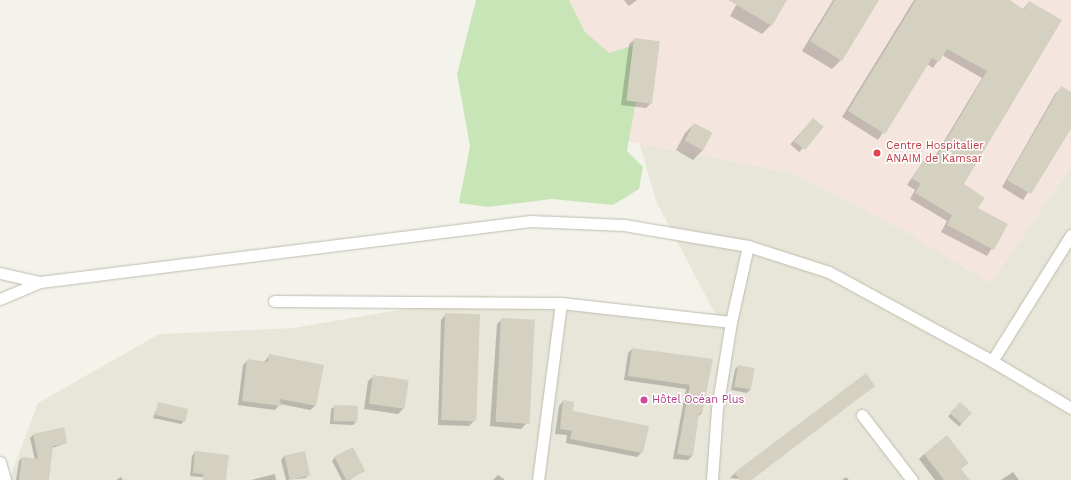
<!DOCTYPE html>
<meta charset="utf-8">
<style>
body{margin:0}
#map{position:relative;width:1071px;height:480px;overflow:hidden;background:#f4f3eb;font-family:"Work Sans",sans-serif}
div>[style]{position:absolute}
.residential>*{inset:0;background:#e8e6d9}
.medical>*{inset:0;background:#f4e6df}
.green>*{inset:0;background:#c8e5b7}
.shadow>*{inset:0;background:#0003;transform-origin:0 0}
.building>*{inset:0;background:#d5d1c1;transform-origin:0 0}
.roads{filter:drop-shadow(0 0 1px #bfbcae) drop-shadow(0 0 1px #bfbcae)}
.minor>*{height:11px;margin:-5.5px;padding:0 5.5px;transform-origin:5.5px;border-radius:5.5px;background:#fff}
.dots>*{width:11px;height:11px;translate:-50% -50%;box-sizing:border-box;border:2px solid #fff;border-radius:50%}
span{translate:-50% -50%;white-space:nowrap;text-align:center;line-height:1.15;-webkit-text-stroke:3px #fff;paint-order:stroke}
.health-label{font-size:11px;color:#be3a42}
.left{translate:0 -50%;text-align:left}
.hotel-label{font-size:11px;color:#b23c85}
</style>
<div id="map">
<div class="residential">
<i style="clip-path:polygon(1071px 0,1071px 480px,9px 480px,38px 403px,159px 334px,293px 328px,481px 296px,715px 314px,656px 201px,624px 89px)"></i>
</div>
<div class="medical">
<i style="clip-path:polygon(525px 0,1071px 0,1071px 168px,990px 284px,911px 235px,791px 173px,603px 137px)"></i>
</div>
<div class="green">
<i style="clip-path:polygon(476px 0,569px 0,585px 32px,609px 53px,635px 45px,644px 57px,627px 151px,643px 167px,639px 189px,613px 205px,552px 199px,488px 207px,459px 203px,470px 146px,457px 74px)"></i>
</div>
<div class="shadow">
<i style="clip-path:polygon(624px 0,637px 0,629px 6px)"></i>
<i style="clip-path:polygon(739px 0,786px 0,771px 25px,762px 34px,730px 16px)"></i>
<i style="clip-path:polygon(833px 0,878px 0,841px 60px,832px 69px,802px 51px)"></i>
<i style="clip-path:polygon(914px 0,1009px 0,1022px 10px,1029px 2px,963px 184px,977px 209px,1007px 225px,987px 256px,941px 232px,947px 221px,910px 199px,915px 190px,907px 185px,928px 154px,934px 158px,982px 78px,942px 55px,933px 68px,927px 64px,878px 140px,842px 117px)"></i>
<i style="clip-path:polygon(635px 39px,651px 103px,646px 108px,621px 105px,629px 44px)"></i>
<i style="clip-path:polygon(1061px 88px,1071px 94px,1071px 126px,1023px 200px,1002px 187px,1055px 94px)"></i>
<i style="left:813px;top:119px;width:12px;height:34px;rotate:42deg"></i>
<i style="clip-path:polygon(694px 124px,703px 150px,693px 160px,676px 150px,685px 133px)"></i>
<i style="clip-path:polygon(446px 314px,479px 315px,474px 421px,469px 426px,438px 425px,441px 320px)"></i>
<i style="clip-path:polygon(502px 319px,526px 424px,521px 429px,490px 426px,497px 324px)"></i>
<i style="clip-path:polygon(632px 349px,711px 360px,702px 413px,697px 417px,692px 456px,688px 460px,673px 459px,686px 389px,624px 380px,628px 353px)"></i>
<i style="clip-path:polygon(270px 355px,323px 366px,315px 406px,310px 410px,280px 404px,275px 410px,238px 405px,243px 365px,248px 360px,264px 362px)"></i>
<i style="clip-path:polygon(738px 366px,750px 390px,747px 393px,731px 390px,735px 369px)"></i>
<i style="clip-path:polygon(374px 376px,403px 409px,398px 414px,364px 409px,368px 381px)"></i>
<i style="clip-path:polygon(874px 385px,751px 480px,730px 478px,735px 473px)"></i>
<i style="clip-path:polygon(563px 401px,572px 412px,642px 452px,637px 457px,566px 443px,567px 435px,555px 434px,559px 406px)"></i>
<i style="clip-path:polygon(159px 403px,184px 421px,181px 424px,153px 418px)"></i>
<i style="left:960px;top:403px;width:15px;height:18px;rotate:42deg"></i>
<i style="clip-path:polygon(335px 406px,356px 422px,353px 425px,330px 424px,331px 409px)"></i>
<i style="clip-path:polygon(33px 435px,66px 443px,52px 448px,48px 480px,16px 480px,19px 461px,22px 458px,35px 460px,30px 438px)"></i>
<i style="clip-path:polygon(195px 452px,222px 479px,190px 476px,192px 456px)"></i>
<i style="clip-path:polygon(924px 454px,960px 469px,961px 480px,935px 480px,919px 459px)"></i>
<i style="clip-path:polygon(284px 456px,309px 474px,306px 478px,286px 480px,281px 460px)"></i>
<i style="clip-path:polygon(335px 457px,364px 471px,349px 480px,342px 480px,332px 461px)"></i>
<i style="clip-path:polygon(1013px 472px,1019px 480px,1001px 480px)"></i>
<i style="clip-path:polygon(275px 474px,276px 480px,251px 480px)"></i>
<i style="clip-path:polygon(498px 475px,505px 480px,493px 480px)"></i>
<i style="clip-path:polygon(121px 477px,123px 480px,116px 480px)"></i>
<i style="clip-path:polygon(846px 477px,849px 480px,842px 480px)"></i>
</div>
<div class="building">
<i style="clip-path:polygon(728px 0,787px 0,772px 26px)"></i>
<i style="clip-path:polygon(835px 0,879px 0,842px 61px,810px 41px)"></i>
<i style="clip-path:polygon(916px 0,1010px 0,1024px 10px,1029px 1px,1062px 20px,964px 184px,985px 198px,978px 208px,1008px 224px,994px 250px,947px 225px,952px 215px,915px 193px,921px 184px,912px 178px,928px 153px,936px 158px,987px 71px,947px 49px,939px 62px,932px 58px,885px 134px,848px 111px)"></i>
<i style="left:634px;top:38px;width:26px;height:63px;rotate:7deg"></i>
<i style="clip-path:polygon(1061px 86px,1071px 92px,1071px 129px,1031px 194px,1007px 180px)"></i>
<i style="left:813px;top:118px;width:14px;height:30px;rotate:39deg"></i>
<i style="left:694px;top:123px;width:21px;height:20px;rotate:28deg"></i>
<i style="left:445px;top:313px;width:35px;height:107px;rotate:2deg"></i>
<i style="left:501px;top:318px;width:34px;height:104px;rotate:3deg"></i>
<i style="clip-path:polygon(632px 348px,713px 359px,702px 414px,699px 413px,693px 456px,677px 454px,690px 385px,628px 376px)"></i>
<i style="clip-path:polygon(269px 354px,324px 365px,316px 406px,280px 399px,281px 406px,242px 401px,247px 359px,268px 362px)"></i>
<i style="left:738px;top:365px;width:17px;height:22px;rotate:10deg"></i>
<i style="clip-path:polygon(866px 373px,875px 386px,751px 480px,740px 480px,734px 473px)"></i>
<i style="left:373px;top:375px;width:36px;height:29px;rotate:8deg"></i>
<i style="clip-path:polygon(563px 400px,574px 402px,573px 411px,649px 426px,643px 453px,570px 439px,572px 431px,560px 429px)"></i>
<i style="left:158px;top:402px;width:31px;height:13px;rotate:13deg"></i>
<i style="left:960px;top:402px;width:16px;height:15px;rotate:43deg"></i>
<i style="left:334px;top:405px;width:24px;height:16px;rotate:2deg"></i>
<i style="clip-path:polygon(64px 427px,67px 443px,53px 446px,49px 480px,19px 480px,22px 457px,38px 459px,33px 434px)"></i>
<i style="clip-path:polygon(947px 435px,969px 463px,961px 469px,970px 480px,944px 480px,924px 454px)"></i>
<i style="left:353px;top:447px;width:27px;height:21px;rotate:63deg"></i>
<i style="clip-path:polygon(195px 451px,229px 455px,226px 480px,203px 480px,203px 474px,193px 473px)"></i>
<i style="left:305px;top:451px;width:25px;height:21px;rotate:78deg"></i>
</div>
<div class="roads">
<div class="minor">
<i style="left:0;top:273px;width:41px;rotate:12.7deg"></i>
<i style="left:0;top:299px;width:43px;rotate:-23deg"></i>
<i style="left:40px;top:282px;width:494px;rotate:-7.1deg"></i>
<i style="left:530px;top:221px;width:94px;rotate:2.4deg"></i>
<i style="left:624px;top:225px;width:126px;rotate:9.6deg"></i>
<i style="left:748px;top:246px;width:85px;rotate:17.8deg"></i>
<i style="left:829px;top:272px;width:186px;rotate:28.6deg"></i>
<i style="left:992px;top:361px;width:92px;rotate:30.7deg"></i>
<i style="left:274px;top:301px;width:287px;rotate:0.4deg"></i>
<i style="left:561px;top:303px;width:171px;rotate:6.4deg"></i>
<i style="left:992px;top:361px;width:149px;rotate:-57.9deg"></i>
<i style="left:862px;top:415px;width:82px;rotate:52.4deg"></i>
<i style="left:0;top:462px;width:19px;rotate:74deg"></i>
<i style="left:538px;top:480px;width:178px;rotate:-82.6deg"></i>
<i style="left:712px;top:480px;width:71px;rotate:-86deg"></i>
<i style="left:717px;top:409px;width:88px;rotate:-80.9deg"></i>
<i style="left:731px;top:322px;width:78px;rotate:-77.4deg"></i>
</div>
</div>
<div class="dots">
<i style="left:877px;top:153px;background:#e0444e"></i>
<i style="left:644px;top:400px;background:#d1479c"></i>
</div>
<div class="health-label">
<span class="left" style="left:886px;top:153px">Centre Hospitalier<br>ANAIM de Kamsar</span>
</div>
<div class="hotel-label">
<span class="left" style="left:652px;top:400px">Hôtel Océan Plus</span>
</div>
</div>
